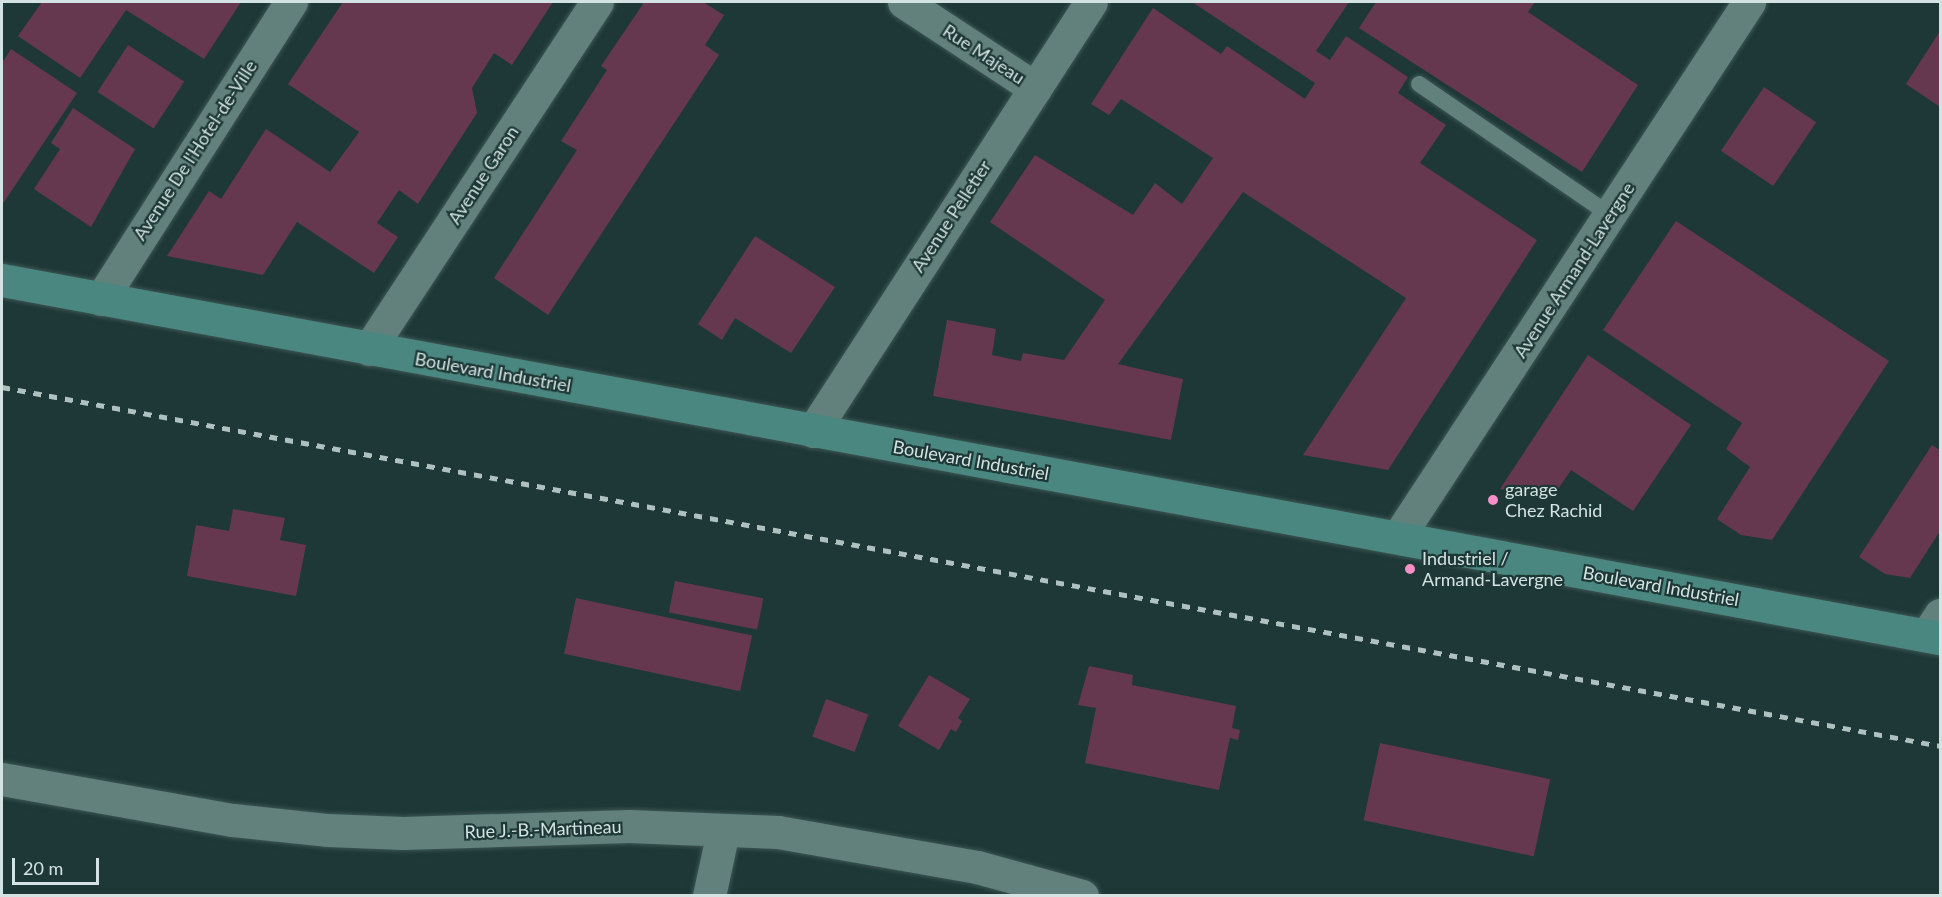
<!DOCTYPE html>
<style>
body{margin:0}
#map{position:relative;width:1942px;height:897px;overflow:hidden;background:#1d3836;font-family:Lato,sans-serif}
div>[style]{position:absolute}
.building>*{inset:0;background:#653850;transform-origin:0 0}
.roads{filter:drop-shadow(0 0 2px #3d5654) drop-shadow(0 0 2px #3d5654)}
.lane>*{height:16px;margin:-8px;padding:0 8px;transform-origin:8px;border-radius:8px;background:#62807c}
.street>*{height:33px;margin:-16.5px;padding:0 16.5px;transform-origin:16.5px;border-radius:16.5px;background:#62807c}
.secondary>*{height:33px;margin:-16.5px;padding:0 16.5px;transform-origin:16.5px;border-radius:16.5px;background:#4a8781}
.rail>*{height:4.5px;margin-top:-2.25px;transform-origin:0;background:repeating-linear-gradient(90deg,#afc1bf 0 8px,transparent 0 16px)}
.dots>*{width:16px;height:16px;translate:-50% -50%;box-sizing:border-box;border:3px solid #1d3836;border-radius:50%}
span{translate:-50% -50%;white-space:nowrap;text-align:center;line-height:1.15;-webkit-text-stroke:4.5px #1d3836;paint-order:stroke}
.street-label{font-size:18px;color:#d3e3e1}
.poi-label{font-size:18px;color:#d3e3e1}
.left{translate:0 -50%;text-align:left}
.frame{position:absolute;inset:0;border:3px solid #d3e3e1;pointer-events:none}
.scale{position:absolute;left:12px;top:858px;width:87px;height:27px;box-sizing:border-box;border:3px solid #d3e3e1;border-top:0;padding-left:8px;font-size:18px;line-height:21px;white-space:nowrap;color:#d3e3e1;-webkit-text-stroke:4px #1d3836;paint-order:stroke}
</style>
<div id="map">
<div class="building">
<i style="clip-path:polygon(42px 2px,241px 2px,204px 59px,126px 10px,80px 78px,18px 36px)"></i>
<i style="clip-path:polygon(343px 2px,553px 2px,512px 65px,494px 53px,472px 88px,477px 113px,418px 204px,399px 190px,377px 223px,398px 237px,374px 273px,297px 222px,263px 275px,167px 256px,209px 191px,221px 199px,266px 129px,330px 172px,359px 132px,288px 84px)"></i>
<i style="clip-path:polygon(639px 2px,703px 2px,724px 15px,705px 45px,719px 55px,548px 315px,494px 278px,577px 150px,561px 141px,607px 70px,601px 66px,643px 4px)"></i>
<i style="clip-path:polygon(1192px 2px,1349px 2px,1316px 51px,1330px 60px,1346px 36px,1408px 77px,1398px 93px,1446px 125px,1420px 163px,1537px 240px,1388px 470px,1303px 455px,1406px 298px,1243px 192px,1118px 364px,1183px 379px,1171px 440px,933px 396px,947px 320px,996px 329px,992px 355px,1021px 361px,1023px 353px,1064px 360px,1105px 300px,990px 222px,1035px 155px,1133px 215px,1155px 183px,1182px 204px,1213px 158px,1121px 99px,1109px 115px,1091px 104px,1153px 8px,1221px 54px,1227px 46px,1305px 99px,1315px 83px)"></i>
<i style="clip-path:polygon(1376px 2px,1535px 2px,1528px 12px,1638px 85px,1582px 172px,1359px 28px)"></i>
<i style="clip-path:polygon(1940px 31px,1940px 107px,1906px 84px)"></i>
<i style="left:128px;top:45px;width:67px;height:56px;rotate:33deg"></i>
<i style="clip-path:polygon(11px 49px,77px 93px,2px 205px,2px 63px)"></i>
<i style="left:1764px;top:87px;width:63px;height:77px;rotate:34deg"></i>
<i style="clip-path:polygon(73px 108px,135px 149px,91px 227px,34px 189px,60px 149px,51px 143px)"></i>
<i style="clip-path:polygon(1676px 221px,1889px 361px,1772px 540px,1741px 535px,1717px 519px,1750px 467px,1726px 449px,1742px 423px,1603px 330px)"></i>
<i style="clip-path:polygon(755px 236px,835px 287px,791px 353px,735px 318px,722px 340px,698px 324px)"></i>
<i style="clip-path:polygon(1588px 355px,1691px 425px,1633px 511px,1571px 470px,1552px 498px,1500px 489px)"></i>
<i style="clip-path:polygon(1932px 445px,1940px 450px,1940px 531px,1910px 578px,1885px 574px,1859px 557px)"></i>
<i style="clip-path:polygon(233px 509px,285px 518px,280px 540px,306px 545px,296px 596px,187px 576px,196px 525px,229px 531px)"></i>
<i style="left:675px;top:581px;width:90px;height:32px;rotate:11deg"></i>
<i style="left:576px;top:598px;width:180px;height:57px;rotate:12deg"></i>
<i style="clip-path:polygon(1089px 666px,1133px 675px,1132px 685px,1236px 706px,1232px 728px,1240px 730px,1238px 740px,1230px 738px,1219px 790px,1085px 763px,1096px 708px,1078px 705px)"></i>
<i style="clip-path:polygon(929px 675px,970px 699px,958px 718px,962px 721px,956px 732px,951px 729px,939px 750px,898px 726px)"></i>
<i style="left:826px;top:699px;width:45px;height:40px;rotate:20deg"></i>
<i style="left:1380px;top:743px;width:174px;height:79px;rotate:12deg"></i>
</div>
<div class="roads">
<div class="lane">
<i style="left:1419px;top:84px;width:232px;rotate:34.4deg"></i>
</div>
<div class="street">
<i style="left:904px;top:2px;width:157px;rotate:33.3deg"></i>
<i style="left:101px;top:299px;width:353px;rotate:-57.4deg"></i>
<i style="left:369px;top:349px;width:415px;rotate:-56.7deg"></i>
<i style="left:813px;top:431px;width:511px;rotate:-57.06deg"></i>
<i style="left:1398px;top:537px;width:640px;rotate:-56.73deg"></i>
<i style="left:1927px;top:635px;width:24px;rotate:-57deg"></i>
<i style="left:2px;top:779px;width:235px;rotate:10.1deg"></i>
<i style="left:233px;top:820px;width:96px;rotate:6deg"></i>
<i style="left:328px;top:830px;width:75px;rotate:2.3deg"></i>
<i style="left:403px;top:833px;width:226px;rotate:-1.8deg"></i>
<i style="left:629px;top:826px;width:149px;rotate:2.3deg"></i>
<i style="left:778px;top:832px;width:202px;rotate:10deg"></i>
<i style="left:977px;top:867px;width:109px;rotate:15.4deg"></i>
<i style="left:709px;top:896px;width:66px;rotate:-77.8deg"></i>
</div>
<div class="secondary">
<i style="left:2px;top:280px;width:1971px;rotate:10.47deg"></i>
</div>
</div>
<div class="rail">
<i style="left:2px;top:387px;width:1971px;rotate:10.49deg"></i>
</div>
<div class="dots">
<i style="left:1493px;top:500px;background:#f98fc9"></i>
<i style="left:1410px;top:569px;background:#f98fc9"></i>
</div>
<div class="street-label">
<span style="left:984px;top:54px;rotate:33deg">Rue Majeau</span>
<span style="left:195px;top:150px;rotate:-57deg">Avenue De l'Hotel-de-Ville</span>
<span style="left:483px;top:175px;rotate:-57deg">Avenue Garon</span>
<span style="left:951px;top:216px;rotate:-57deg">Avenue Pelletier</span>
<span style="left:1574px;top:270px;rotate:-57deg">Avenue Armand-Lavergne</span>
<span style="left:493px;top:372px;rotate:10deg">Boulevard Industriel</span>
<span style="left:971px;top:460px;rotate:10deg">Boulevard Industriel</span>
<span style="left:1661px;top:586px;rotate:10deg">Boulevard Industriel</span>
<span style="left:543px;top:829px;rotate:-2deg">Rue J.-B.-Martineau</span>
</div>
<div class="poi-label">
<span class="left" style="left:1505px;top:500px">garage<br>Chez Rachid</span>
<span class="left" style="left:1422px;top:569px">Industriel /<br>Armand-Lavergne</span>
</div>
<div class="frame"></div>
<div class="scale">20 m</div>
</div>
